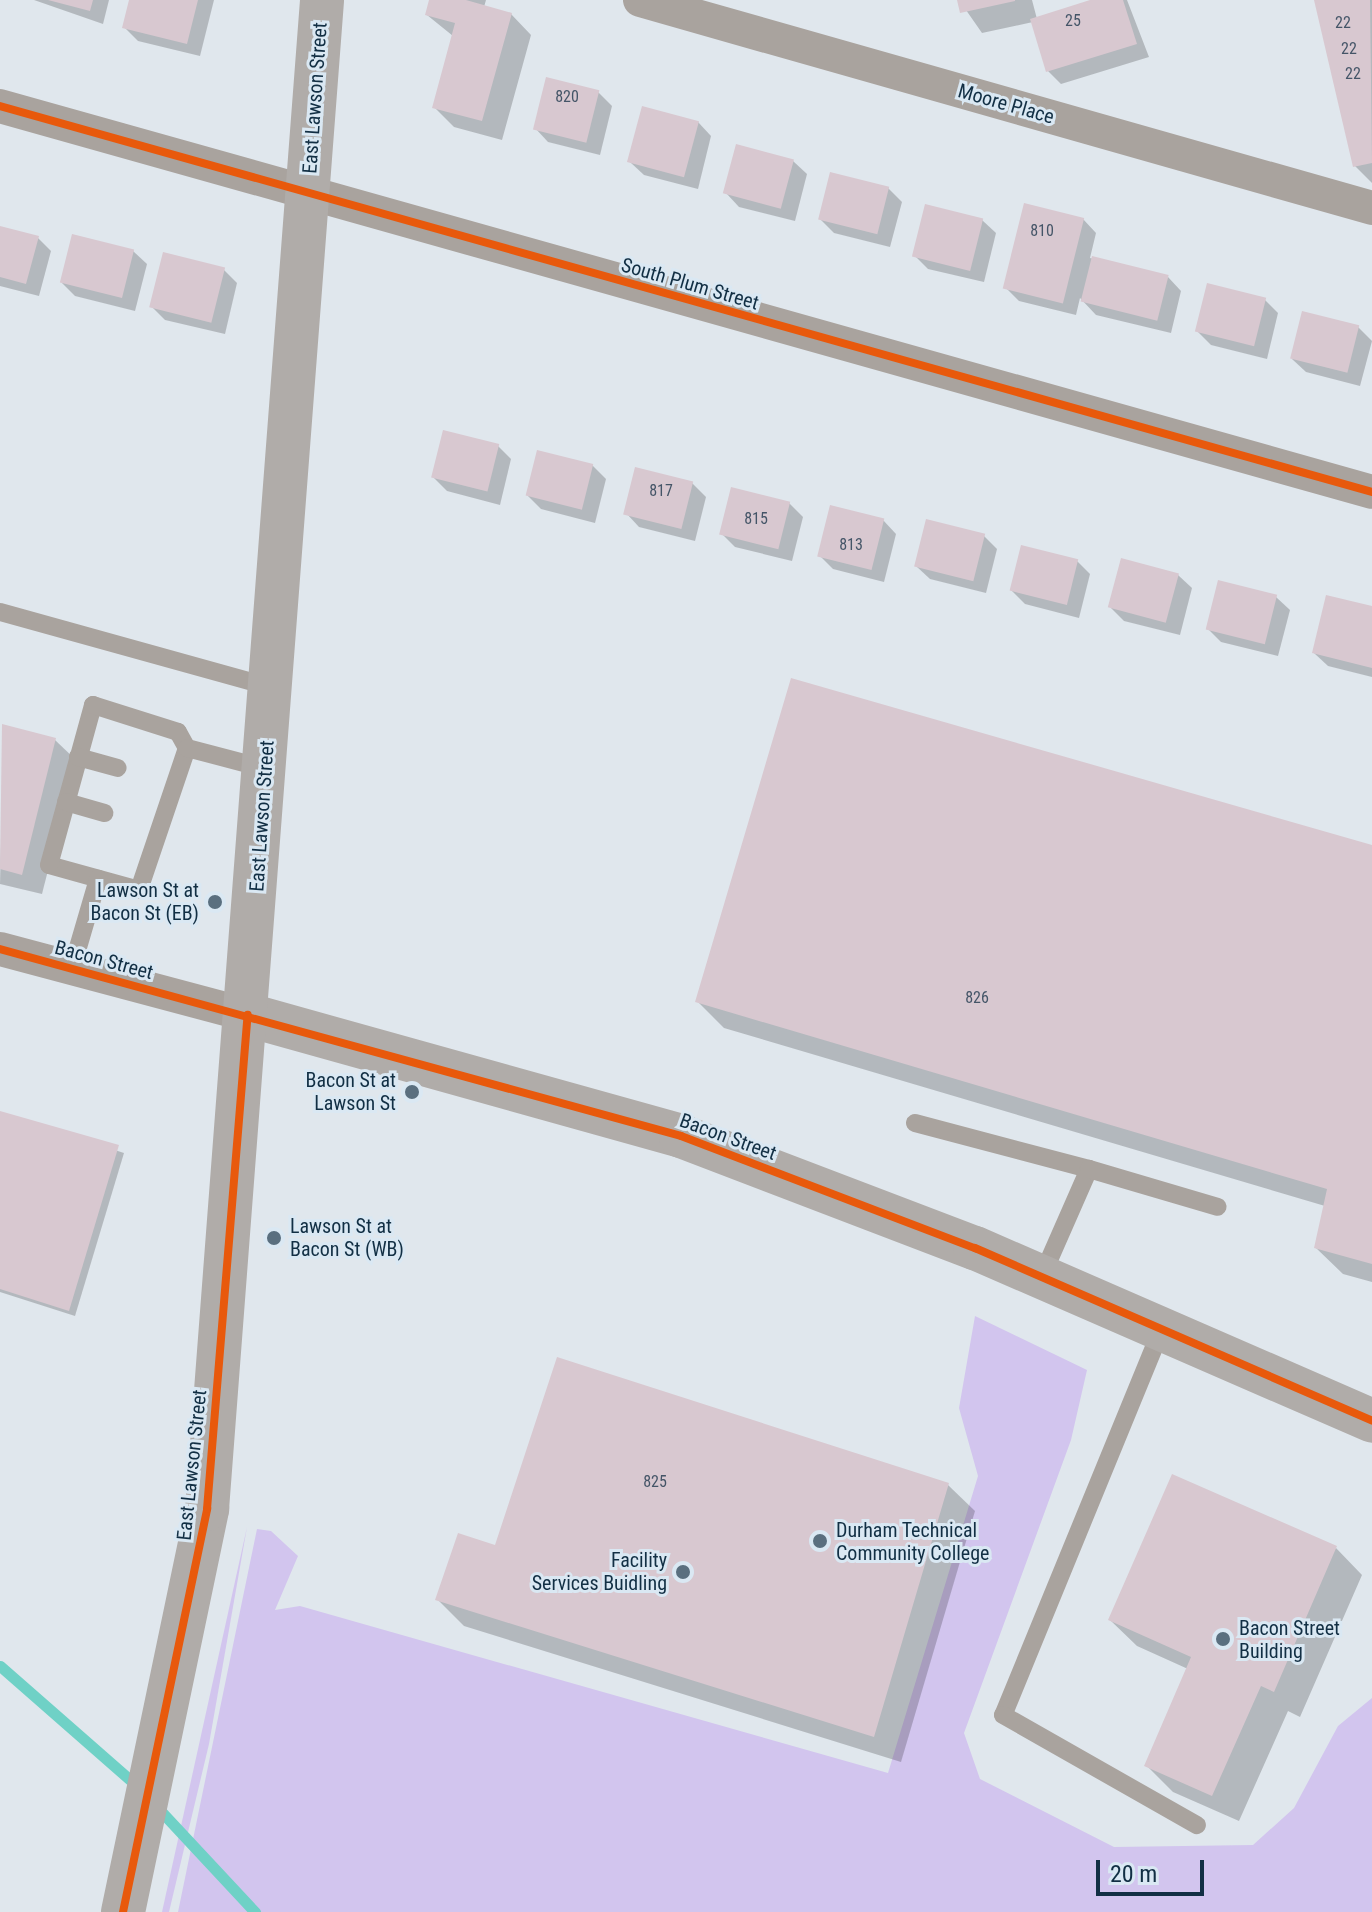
<!DOCTYPE html>
<style>
body{margin:0}
#map{position:relative;width:1372px;height:1912px;overflow:hidden;background:#e0e7ed;font-family:"Roboto Condensed",sans-serif}
div>[style]{position:absolute}
.green>*{inset:0;background:#d2c5ee}
.shadow>*{inset:0;background:#0003}
.stream>*{height:11px;margin:-5.5px;padding:0 5.5px;transform-origin:5.5px;border-radius:5.5px;background:#6fd1c6}
.building>*{inset:0;background:#d8c8d0;transform-origin:0 0}
.lane>*{height:18px;margin:-9px;padding:0 9px;transform-origin:9px;border-radius:9px;background:#a9a39e}
.street>*{height:34px;margin:-17px;padding:0 17px;transform-origin:17px;border-radius:17px;background:#a9a39e}
.secondary>*{height:44px;margin:-22px;padding:0 22px;transform-origin:22px;border-radius:22px;background:#b0aca9}
.cycleway>*{height:8px;margin:-4px;padding:0 4px;transform-origin:4px;border-radius:4px;background:#e8590c}
.dots>*{width:22px;height:22px;translate:-50% -50%;box-sizing:border-box;border:4px solid #dae8f3;border-radius:50%}
span{translate:-50% -50%;white-space:nowrap;text-align:center;line-height:1.15;-webkit-text-stroke:6px #dae8f3;paint-order:stroke}
.number-label{font-size:16px;color:#445567}
.number-label span{-webkit-text-stroke-width:0}
.street-label{font-size:20px;color:#122f44}
.poi-label{font-size:20px;color:#122f44}
.right{translate:-100% -50%;text-align:right}
.left{translate:0 -50%;text-align:left}
.scale{position:absolute;left:1096px;top:1860px;width:108px;height:36px;box-sizing:border-box;border:4px solid #122f44;border-top:0;padding-left:10px;font-size:24px;line-height:28px;white-space:nowrap;color:#122f44;-webkit-text-stroke:6px #dae8f3;paint-order:stroke}
</style>
<div id="map">
<div class="green">
<i style="clip-path:polygon(975px 1316px,1087px 1370px,1071px 1440px,964px 1733px,980px 1779px,1114px 1847px,1253px 1845px,1294px 1808px,1338px 1726px,1372px 1698px,1372px 1912px,178px 1912px,257px 1529px,271px 1531px,298px 1556px,275px 1610px,300px 1606px,888px 1773px,978px 1476px,959px 1408px)"></i>
<i style="clip-path:polygon(247px 1527px,209px 1744px,169px 1912px,162px 1912px)"></i>
</div>
<div class="shadow">
<i style="clip-path:polygon(34px 0,109px 0,103px 24px)"></i>
<i style="clip-path:polygon(131px 0,214px 0,200px 56px,138px 41px,124px 27px)"></i>
<i style="clip-path:polygon(431px 0,486px 0,484px 7px,511px 14px,531px 35px,502px 140px,454px 127px,434px 107px,453px 36px,427px 15px)"></i>
<i style="clip-path:polygon(959px 0,1032px 0,1037px 19px,1097px 0,1127px 0,1149px 57px,1061px 84px,1048px 71px,1033px 22px,982px 33px)"></i>
<i style="clip-path:polygon(1316px 0,1372px 0,1372px 183px,1355px 166px)"></i>
<i style="clip-path:polygon(598px 92px,612px 106px,600px 155px,548px 142px,535px 128px)"></i>
<i style="clip-path:polygon(698px 122px,711px 136px,698px 189px,644px 175px,630px 162px)"></i>
<i style="clip-path:polygon(793px 161px,807px 174px,795px 221px,739px 207px,726px 193px)"></i>
<i style="clip-path:polygon(888px 188px,902px 202px,890px 247px,834px 233px,820px 219px)"></i>
<i style="clip-path:polygon(1083px 219px,1096px 233px,1090px 258px,1168px 277px,1181px 291px,1171px 333px,1096px 315px,1080px 298px,1076px 315px,1019px 301px,1005px 287px)"></i>
<i style="clip-path:polygon(982px 220px,996px 233px,984px 282px,928px 269px,914px 255px)"></i>
<i style="clip-path:polygon(0 228px,38px 238px,51px 251px,39px 296px,0 286px)"></i>
<i style="clip-path:polygon(133px 251px,147px 264px,135px 311px,75px 296px,62px 283px)"></i>
<i style="clip-path:polygon(224px 270px,237px 283px,225px 334px,165px 320px,151px 306px)"></i>
<i style="clip-path:polygon(1265px 300px,1278px 313px,1267px 359px,1211px 345px,1197px 331px)"></i>
<i style="clip-path:polygon(1358px 327px,1372px 341px,1360px 386px,1306px 372px,1292px 359px)"></i>
<i style="clip-path:polygon(498px 446px,511px 459px,500px 505px,447px 491px,434px 478px)"></i>
<i style="clip-path:polygon(592px 465px,606px 479px,595px 523px,541px 509px,528px 496px)"></i>
<i style="clip-path:polygon(692px 483px,706px 497px,695px 541px,639px 527px,626px 513px)"></i>
<i style="clip-path:polygon(789px 503px,803px 517px,792px 561px,735px 547px,721px 533px)"></i>
<i style="clip-path:polygon(883px 520px,896px 534px,884px 582px,833px 569px,819px 555px)"></i>
<i style="clip-path:polygon(984px 536px,997px 549px,986px 593px,930px 579px,916px 566px)"></i>
<i style="clip-path:polygon(1077px 561px,1090px 574px,1079px 618px,1025px 604px,1012px 591px)"></i>
<i style="clip-path:polygon(1178px 575px,1192px 588px,1180px 635px,1124px 621px,1111px 608px)"></i>
<i style="clip-path:polygon(1276px 597px,1290px 610px,1278px 656px,1221px 642px,1208px 629px)"></i>
<i style="clip-path:polygon(1372px 609px,1372px 677px,1328px 666px,1314px 653px)"></i>
<i style="clip-path:polygon(4px 727px,55px 740px,76px 760px,42px 894px,0 884px)"></i>
<i style="clip-path:polygon(1372px 847px,1372px 1282px,1343px 1274px,1316px 1248px,1325px 1206px,724px 1028px,697px 1001px)"></i>
<i style="clip-path:polygon(0 1113px,124px 1153px,75px 1316px,0 1292px)"></i>
<i style="clip-path:polygon(948px 1485px,975px 1511px,901px 1762px,464px 1626px,437px 1599px)"></i>
<i style="clip-path:polygon(1336px 1548px,1362px 1575px,1300px 1717px,1288px 1711px,1239px 1821px,1173px 1792px,1146px 1765px,1188px 1669px,1137px 1646px,1110px 1620px)"></i>
</div>
<div class="stream">
<i style="left:0;top:1666px;width:182px;rotate:41.2deg"></i>
<i style="left:157px;top:1807px;width:144px;rotate:47deg"></i>
</div>
<div class="building">
<i style="clip-path:polygon(48px 0,93px 0,90px 11px)"></i>
<i style="clip-path:polygon(129px 0,198px 0,187px 44px,122px 28px)"></i>
<i style="clip-path:polygon(429px 0,466px 0,512px 13px,482px 121px,432px 108px,455px 23px,425px 15px)"></i>
<i style="clip-path:polygon(957px 0,1015px 0,1015px 1px,960px 13px)"></i>
<i style="clip-path:polygon(1090px 0,1123px 0,1137px 44px,1046px 72px,1030px 19px)"></i>
<i style="clip-path:polygon(1314px 0,1370px 0,1372px 163px,1353px 167px)"></i>
<i style="left:546px;top:77px;width:55px;height:54px;rotate:14deg"></i>
<i style="left:642px;top:106px;width:59px;height:58px;rotate:15deg"></i>
<i style="left:736px;top:144px;width:60px;height:51px;rotate:15deg"></i>
<i style="left:830px;top:172px;width:61px;height:49px;rotate:14deg"></i>
<i style="left:1024px;top:203px;width:62px;height:88px;rotate:14deg"></i>
<i style="left:925px;top:204px;width:60px;height:54px;rotate:14deg"></i>
<i style="clip-path:polygon(0 226px,39px 236px,26px 284px,0 277px)"></i>
<i style="left:72px;top:234px;width:64px;height:50px;rotate:14deg"></i>
<i style="left:163px;top:252px;width:64px;height:57px;rotate:14deg"></i>
<i style="left:1092px;top:256px;width:79px;height:47px;rotate:14deg"></i>
<i style="left:1207px;top:283px;width:61px;height:50px;rotate:14deg"></i>
<i style="left:1302px;top:311px;width:59px;height:49px;rotate:14deg"></i>
<i style="left:443px;top:430px;width:58px;height:49px;rotate:14deg"></i>
<i style="left:537px;top:450px;width:58px;height:47px;rotate:14deg"></i>
<i style="left:635px;top:467px;width:60px;height:49px;rotate:14deg"></i>
<i style="left:731px;top:487px;width:61px;height:49px;rotate:14deg"></i>
<i style="left:830px;top:505px;width:56px;height:53px;rotate:14deg"></i>
<i style="left:926px;top:519px;width:61px;height:49px;rotate:14deg"></i>
<i style="left:1021px;top:545px;width:59px;height:47px;rotate:14deg"></i>
<i style="left:1121px;top:558px;width:60px;height:51px;rotate:15deg"></i>
<i style="left:1218px;top:580px;width:61px;height:51px;rotate:14deg"></i>
<i style="clip-path:polygon(1326px 595px,1372px 606px,1372px 668px,1312px 653px)"></i>
<i style="clip-path:polygon(791px 678px,1372px 845px,1372px 1264px,1314px 1248px,1327px 1189px,695px 1002px)"></i>
<i style="clip-path:polygon(2px 724px,56px 738px,22px 875px,0 869px)"></i>
<i style="clip-path:polygon(0 1111px,119px 1145px,69px 1311px,0 1289px)"></i>
<i style="clip-path:polygon(557px 1357px,949px 1483px,874px 1737px,435px 1600px,458px 1533px,495px 1545px)"></i>
<i style="clip-path:polygon(1172px 1474px,1337px 1546px,1274px 1692px,1261px 1686px,1212px 1796px,1144px 1766px,1191px 1657px,1108px 1620px)"></i>
</div>
<div class="lane">
<i style="left:0;top:612px;width:281px;rotate:15.5deg"></i>
<i style="left:187px;top:748px;width:150px;rotate:108.7deg"></i>
<i style="left:139px;top:890px;width:93px;rotate:-164.5deg"></i>
<i style="left:49px;top:865px;width:166px;rotate:-74.6deg"></i>
<i style="left:93px;top:705px;width:89px;rotate:17.6deg"></i>
<i style="left:178px;top:732px;width:18px;rotate:61deg"></i>
<i style="left:187px;top:748px;width:79px;rotate:14.7deg"></i>
<i style="left:78px;top:757px;width:41px;rotate:15.4deg"></i>
<i style="left:66px;top:802px;width:40px;rotate:16deg"></i>
<i style="left:72px;top:968px;width:93px;rotate:-73.7deg"></i>
<i style="left:915px;top:1123px;width:180px;rotate:14.8deg"></i>
<i style="left:1042px;top:1276px;width:117px;rotate:-66.3deg"></i>
<i style="left:1089px;top:1169px;width:134px;rotate:16.4deg"></i>
<i style="left:1162px;top:1328px;width:418px;rotate:112.3deg"></i>
<i style="left:1003px;top:1715px;width:223px;rotate:29.6deg"></i>
</div>
<div class="street">
<i style="left:640px;top:0;width:761px;rotate:15.86deg"></i>
<i style="left:0;top:106px;width:1425px;rotate:15.71deg"></i>
<i style="left:0;top:949px;width:257px;rotate:14.9deg"></i>
</div>
<div class="secondary">
<i style="left:248px;top:1015px;width:450px;rotate:15.6deg"></i>
<i style="left:681px;top:1136px;width:315px;rotate:20.9deg"></i>
<i style="left:975px;top:1248px;width:433px;rotate:23.5deg"></i>
<i style="left:123px;top:1912px;width:412px;rotate:-78.2deg"></i>
<i style="left:207px;top:1509px;width:1513px;rotate:-85.64deg"></i>
</div>
<div class="cycleway">
<i style="left:0;top:106px;width:1425px;rotate:15.71deg"></i>
<i style="left:0;top:949px;width:706px;rotate:15.35deg"></i>
<i style="left:681px;top:1136px;width:315px;rotate:20.9deg"></i>
<i style="left:975px;top:1248px;width:433px;rotate:23.5deg"></i>
<i style="left:123px;top:1912px;width:412px;rotate:-78.2deg"></i>
<i style="left:207px;top:1509px;width:496px;rotate:-85.3deg"></i>
</div>
<div class="dots">
<i style="left:215px;top:902px;background:#5a6f7f"></i>
<i style="left:412px;top:1092px;background:#5a6f7f"></i>
<i style="left:274px;top:1238px;background:#5a6f7f"></i>
<i style="left:820px;top:1541px;background:#5a6f7f"></i>
<i style="left:683px;top:1572px;background:#5a6f7f"></i>
<i style="left:1223px;top:1639px;background:#5a6f7f"></i>
</div>
<div class="number-label">
<span style="left:1073px;top:21px">25</span>
<span style="left:1343px;top:23px">22</span>
<span style="left:1349px;top:49px">22</span>
<span style="left:1353px;top:74px">22</span>
<span style="left:567px;top:97px">820</span>
<span style="left:1042px;top:231px">810</span>
<span style="left:661px;top:491px">817</span>
<span style="left:756px;top:519px">815</span>
<span style="left:851px;top:545px">813</span>
<span style="left:977px;top:998px">826</span>
<span style="left:655px;top:1482px">825</span>
</div>
<div class="street-label">
<span style="left:315px;top:98px;rotate:-86deg">East Lawson Street</span>
<span style="left:1006px;top:104px;rotate:16deg">Moore Place</span>
<span style="left:690px;top:284px;rotate:16deg">South Plum Street</span>
<span style="left:262px;top:816px;rotate:-86deg">East Lawson Street</span>
<span style="left:104px;top:960px;rotate:15deg">Bacon Street</span>
<span style="left:728px;top:1137px;rotate:20deg">Bacon Street</span>
<span style="left:192px;top:1465px;rotate:-84deg">East Lawson Street</span>
</div>
<div class="poi-label">
<span class="right" style="left:199px;top:902px">Lawson St at<br>Bacon St (EB)</span>
<span class="right" style="left:396px;top:1092px">Bacon St at<br>Lawson St</span>
<span class="left" style="left:290px;top:1238px">Lawson St at<br>Bacon St (WB)</span>
<span class="left" style="left:836px;top:1542px">Durham Technical<br>Community College</span>
<span class="right" style="left:667px;top:1572px">Facility<br>Services Buidling</span>
<span class="left" style="left:1239px;top:1640px">Bacon Street<br>Building</span>
</div>
<div class="scale">20 m</div>
</div>
